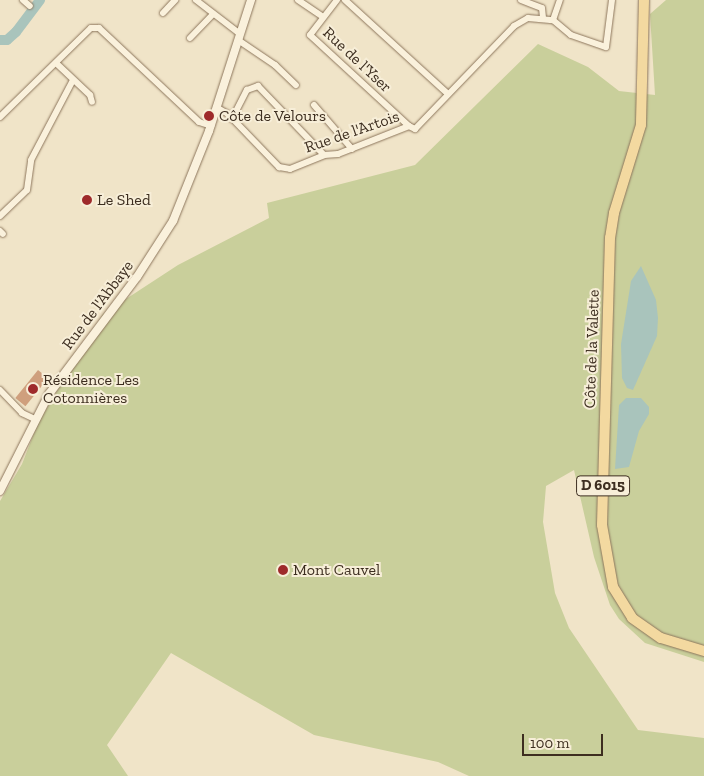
<!DOCTYPE html>
<meta charset="utf-8">
<style>
body{margin:0}
#map{position:relative;width:704px;height:776px;overflow:hidden;background:#f0e4c8;font-family:"Zilla Slab",serif}
div>[style]{position:absolute}
.green>*{inset:0;background:#c9cf9b}
.water>*{inset:0;background:#a9c4bc}
.river>*{height:10px;margin:-5px;padding:0 5px;transform-origin:5px;border-radius:5px;background:#a9c4bc}
.building>*{inset:0;background:#cf9f7d;transform-origin:0 0}
.roads{filter:drop-shadow(0 0 1px #8d765c) drop-shadow(0 0 1px #8d765c)}
.minor>*{height:6px;margin:-3px;padding:0 3px;transform-origin:3px;border-radius:3px;background:#faf1dc}
.tertiary>*{height:8px;margin:-4px;padding:0 4px;transform-origin:4px;border-radius:4px;background:#faf1dc}
.primary>*{height:10px;margin:-5px;padding:0 5px;transform-origin:5px;border-radius:5px;background:#f3d9a0}
.dots>*{width:14px;height:14px;translate:-50% -50%;box-sizing:border-box;border:2px solid #f7eed8;border-radius:50%}
span{translate:-50% -50%;white-space:nowrap;text-align:center;line-height:1.15;-webkit-text-stroke:4px #f7eed8;paint-order:stroke}
.shield-label span{padding:1px 4px;background:#f7eed8;border:1px solid;border-radius:4px;-webkit-text-stroke-width:0}
.shield-label{font-size:15px;color:#3d2e20;font-weight:700}
.street-label{font-size:16px;color:#3d2e20}
.poi-label{font-size:16px;color:#3d2e20}
.left{translate:0 -50%;text-align:left}
.scale{position:absolute;left:522px;top:734px;width:81px;height:22px;box-sizing:border-box;border:2px solid #3d2e20;border-top:0;padding-left:6px;font-size:15px;line-height:18px;white-space:nowrap;color:#3d2e20;-webkit-text-stroke:4px #f7eed8;paint-order:stroke}
</style>
<div id="map">
<div class="green">
<i style="clip-path:polygon(666px 0,704px 0,704px 662px,645px 643px,619px 619px,610px 605px,594px 557px,574px 470px,546px 486px,543px 522px,555px 593px,569px 628px,638px 730px,704px 738px,704px 776px,469px 776px,438px 762px,314px 735px,171px 653px,107px 745px,128px 776px,0 776px,0 501px,22px 464px,38px 423px,103px 314px,178px 265px,269px 218px,267px 203px,415px 165px,538px 44px,588px 67px,619px 91px,655px 95px,650px 14px)"></i>
</div>
<div class="water">
<i style="clip-path:polygon(641px 266px,656px 300px,658px 318px,657px 336px,633px 390px,627px 388px,622px 378px,621px 344px,631px 281px)"></i>
<i style="clip-path:polygon(626px 398px,641px 398px,649px 407px,649px 414px,639px 431px,629px 467px,615px 469px,619px 405px)"></i>
</div>
<div class="river">
<i style="left:0;top:40px;width:7px"></i>
<i style="left:7px;top:40px;width:12px;rotate:-42deg"></i>
<i style="left:16px;top:32px;width:40px;rotate:-53deg"></i>
</div>
<div class="building">
<i style="left:38px;top:370px;width:13px;height:36px;rotate:39deg"></i>
</div>
<div class="roads">
<div class="minor">
<i style="left:23px;top:0;width:9px;rotate:41deg"></i>
<i style="left:196px;top:0;width:56px;rotate:37.7deg"></i>
<i style="left:298px;top:0;width:29px;rotate:34deg"></i>
<i style="left:337px;top:0;width:44px;rotate:127.6deg"></i>
<i style="left:310px;top:35px;width:134px;rotate:42.6deg"></i>
<i style="left:345px;top:0;width:138px;rotate:42.4deg"></i>
<i style="left:521px;top:0;width:22px;rotate:21deg"></i>
<i style="left:542px;top:8px;width:9px;rotate:84deg"></i>
<i style="left:163px;top:13px;width:18px;rotate:-47deg"></i>
<i style="left:553px;top:20px;width:21px;rotate:-71deg"></i>
<i style="left:190px;top:38px;width:33px;rotate:-46deg"></i>
<i style="left:238px;top:40px;width:45px;rotate:34deg"></i>
<i style="left:275px;top:65px;width:29px;rotate:44deg"></i>
<i style="left:56px;top:63px;width:47px;rotate:43.3deg"></i>
<i style="left:90px;top:95px;width:7px;rotate:74deg"></i>
<i style="left:314px;top:105px;width:58px;rotate:49.2deg"></i>
<i style="left:216px;top:107px;width:14px;rotate:30deg"></i>
<i style="left:228px;top:114px;width:74px;rotate:46.1deg"></i>
<i style="left:279px;top:167px;width:11px;rotate:10deg"></i>
<i style="left:290px;top:169px;width:37px;rotate:-22deg"></i>
<i style="left:324px;top:155px;width:14px;rotate:-4deg"></i>
<i style="left:338px;top:154px;width:76px;rotate:-21.5deg"></i>
<i style="left:409px;top:126px;width:7px;rotate:27deg"></i>
<i style="left:415px;top:129px;width:143px;rotate:-46.1deg"></i>
<i style="left:514px;top:26px;width:16px;rotate:-30deg"></i>
<i style="left:528px;top:18px;width:25px;rotate:5deg"></i>
<i style="left:553px;top:20px;width:23px;rotate:40deg"></i>
<i style="left:571px;top:35px;width:37px;rotate:19deg"></i>
<i style="left:606px;top:47px;width:47px;rotate:-82.7deg"></i>
<i style="left:0;top:117px;width:127px;rotate:-44.4deg"></i>
<i style="left:91px;top:28px;width:8px"></i>
<i style="left:99px;top:28px;width:137px;rotate:43.2deg"></i>
<i style="left:199px;top:122px;width:13px;rotate:18deg"></i>
<i style="left:232px;top:119px;width:33px;rotate:-63deg"></i>
<i style="left:247px;top:90px;width:12px;rotate:-20deg"></i>
<i style="left:258px;top:86px;width:95px;rotate:46.3deg"></i>
<i style="left:0;top:216px;width:37px;rotate:-44deg"></i>
<i style="left:27px;top:190px;width:30px;rotate:-82deg"></i>
<i style="left:31px;top:160px;width:90px;rotate:-62.3deg"></i>
<i style="left:0;top:231px;width:4px;rotate:45deg"></i>
<i style="left:0;top:390px;width:32px;rotate:46deg"></i>
<i style="left:22px;top:413px;width:14px;rotate:25deg"></i>
</div>
<div class="tertiary">
<i style="left:0;top:491px;width:109px;rotate:-63.2deg"></i>
<i style="left:49px;top:394px;width:146px;rotate:-53.1deg"></i>
<i style="left:137px;top:277px;width:67px;rotate:-57.3deg"></i>
<i style="left:173px;top:221px;width:97px;rotate:-68.2deg"></i>
<i style="left:209px;top:131px;width:138px;rotate:-72.2deg"></i>
</div>
<div class="primary">
<i style="left:644px;top:0;width:125px;rotate:91.4deg"></i>
<i style="left:641px;top:125px;width:92px;rotate:107.1deg"></i>
<i style="left:614px;top:213px;width:25px;rotate:99deg"></i>
<i style="left:610px;top:238px;width:287px;rotate:91.6deg"></i>
<i style="left:602px;top:525px;width:63px;rotate:79.9deg"></i>
<i style="left:613px;top:587px;width:36px;rotate:58deg"></i>
<i style="left:632px;top:618px;width:35px;rotate:35deg"></i>
<i style="left:661px;top:638px;width:45px;rotate:16.8deg"></i>
</div>
</div>
<div class="dots">
<i style="left:209px;top:116px;background:#9e2a2b"></i>
<i style="left:87px;top:200px;background:#9e2a2b"></i>
<i style="left:33px;top:389px;background:#9e2a2b"></i>
<i style="left:283px;top:570px;background:#9e2a2b"></i>
</div>
<div class="shield-label">
<span style="left:603px;top:486px">D 6015</span>
</div>
<div class="street-label">
<span style="left:357px;top:60px;rotate:43deg">Rue de l'Yser</span>
<span style="left:352px;top:132px;rotate:-19deg">Rue de l'Artois</span>
<span style="left:98px;top:305px;rotate:-53deg">Rue de l'Abbaye</span>
<span style="left:592px;top:349px;rotate:-88deg">Côte de la Valette</span>
</div>
<div class="poi-label">
<span class="left" style="left:219px;top:116px">Côte de Velours</span>
<span class="left" style="left:97px;top:200px">Le Shed</span>
<span class="left" style="left:43px;top:389px">Résidence Les<br>Cotonnières</span>
<span class="left" style="left:293px;top:570px">Mont Cauvel</span>
</div>
<div class="scale">100 m</div>
</div>
